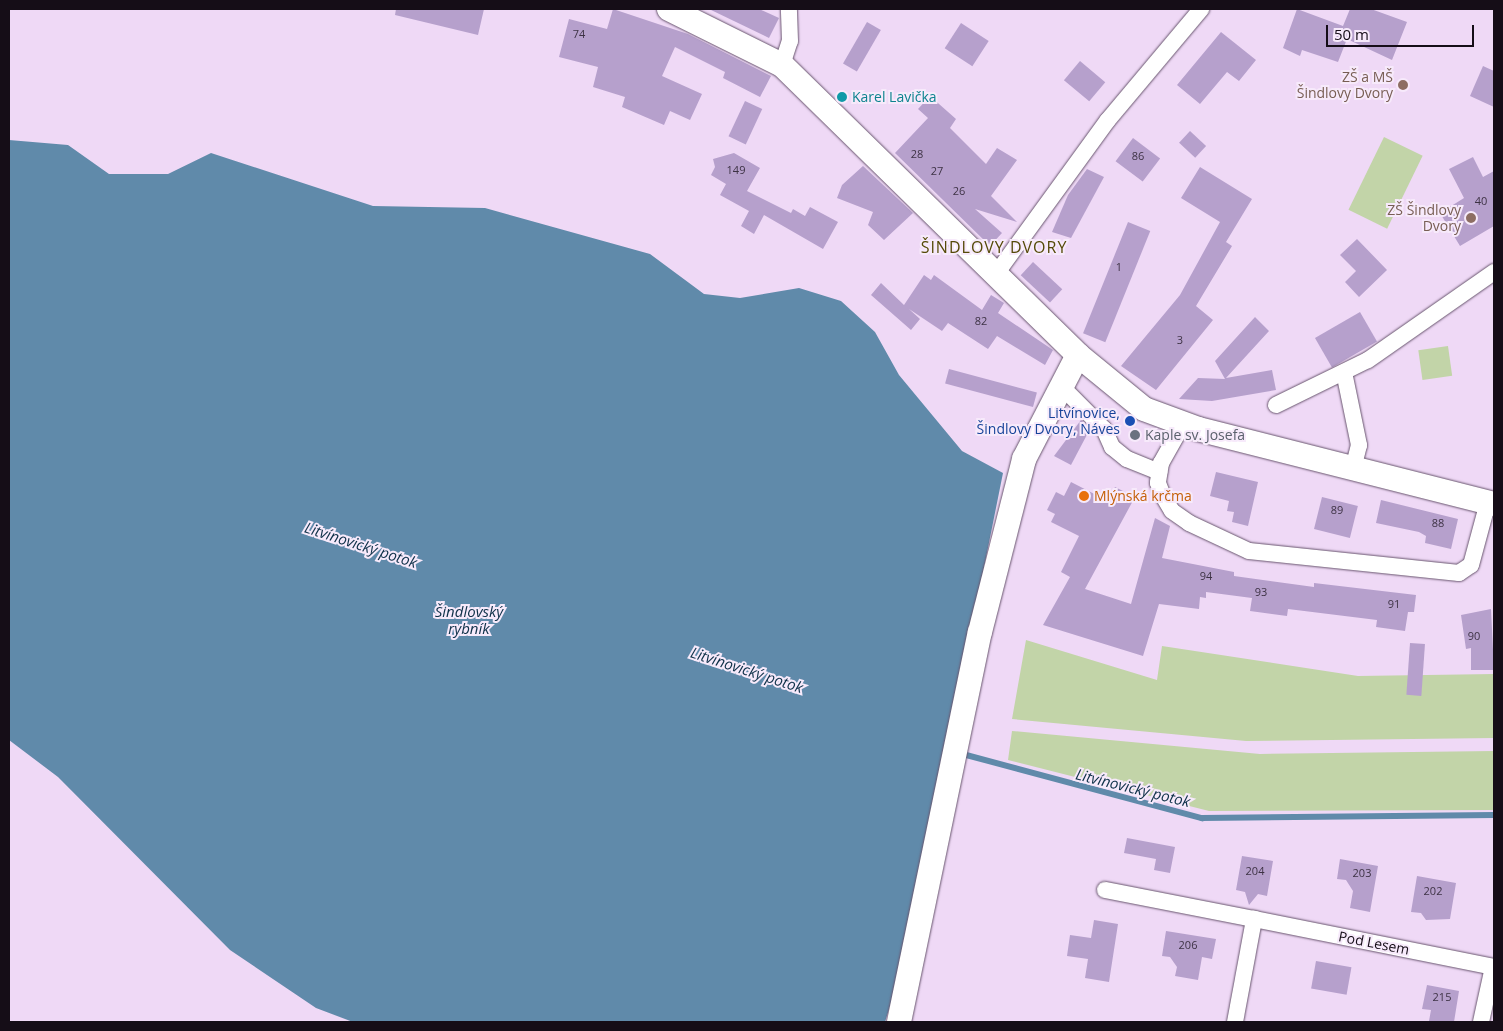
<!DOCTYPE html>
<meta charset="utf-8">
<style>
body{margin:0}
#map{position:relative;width:1503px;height:1031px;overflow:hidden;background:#efd9f6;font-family:"Open Sans",sans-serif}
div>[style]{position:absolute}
.green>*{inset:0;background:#c2d4a8;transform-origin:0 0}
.water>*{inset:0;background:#608aaa}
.stream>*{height:5.5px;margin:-2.75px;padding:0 2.75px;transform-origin:2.75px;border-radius:2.75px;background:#608aaa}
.building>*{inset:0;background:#b6a0cc;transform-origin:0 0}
.roads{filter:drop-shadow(0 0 1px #68556e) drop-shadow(0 0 1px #68556e)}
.street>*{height:16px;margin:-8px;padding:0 8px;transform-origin:8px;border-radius:8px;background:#fff}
.secondary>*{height:24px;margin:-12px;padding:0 12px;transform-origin:12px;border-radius:12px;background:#fff}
.dots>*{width:14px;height:14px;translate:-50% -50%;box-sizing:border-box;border:2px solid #f7eafb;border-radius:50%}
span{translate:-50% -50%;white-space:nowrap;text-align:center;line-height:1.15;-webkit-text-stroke:4px #f7eafb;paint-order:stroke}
.number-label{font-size:11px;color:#3d3244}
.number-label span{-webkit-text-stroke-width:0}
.education-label{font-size:14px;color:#785e54}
.right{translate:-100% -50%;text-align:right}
.culture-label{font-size:14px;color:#0d838f}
.left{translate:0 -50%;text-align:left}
.transit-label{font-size:14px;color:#164399}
.worship-label{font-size:14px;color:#5b616d}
.food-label{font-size:14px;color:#c56008}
.street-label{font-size:14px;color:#150d17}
.water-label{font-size:15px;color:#0e3048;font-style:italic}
.quarter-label{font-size:16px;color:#554a08;letter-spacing:1px}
.frame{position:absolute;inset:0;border:10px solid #150d17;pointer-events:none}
.scale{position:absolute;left:1326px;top:25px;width:148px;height:22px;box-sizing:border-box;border:2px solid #150d17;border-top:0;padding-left:6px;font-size:15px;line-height:18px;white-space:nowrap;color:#150d17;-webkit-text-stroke:4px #f7eafb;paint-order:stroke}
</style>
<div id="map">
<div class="green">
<i style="left:1384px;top:137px;width:43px;height:81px;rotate:26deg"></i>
<i style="left:1448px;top:346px;width:30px;height:30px;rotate:82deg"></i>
<i style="clip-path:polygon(1026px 640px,1157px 680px,1162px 646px,1358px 676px,1494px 674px,1494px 738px,1246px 741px,1012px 719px)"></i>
<i style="clip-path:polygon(1012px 731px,1260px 754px,1494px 751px,1494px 810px,1209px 811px,1008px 760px)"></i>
</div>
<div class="water">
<i style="clip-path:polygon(9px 140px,68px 145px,109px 174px,168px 174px,211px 153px,373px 206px,485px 208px,650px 254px,704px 294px,740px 298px,799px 288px,841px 301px,875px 332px,899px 375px,962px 451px,1003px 473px,906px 956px,885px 1022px,353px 1022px,316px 1008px,230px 950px,58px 777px,9px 740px)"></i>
</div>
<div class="stream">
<i style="left:959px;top:753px;width:252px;rotate:15deg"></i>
<i style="left:1202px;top:818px;width:292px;rotate:-0.6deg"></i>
</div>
<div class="building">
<i style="clip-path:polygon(396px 9px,484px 9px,478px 35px,395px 15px)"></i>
<i style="clip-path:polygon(613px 9px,688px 34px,771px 76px,760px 97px,723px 78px,725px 72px,675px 47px,662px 76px,702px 94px,690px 120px,670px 111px,664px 125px,622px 107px,625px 97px,593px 87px,598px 67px,559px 57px,569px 19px,607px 29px)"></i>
<i style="clip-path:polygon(709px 9px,759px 9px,779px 18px,769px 38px)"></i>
<i style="clip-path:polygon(1297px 9px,1343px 26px,1350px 9px,1371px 9px,1407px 22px,1392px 60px,1347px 39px,1338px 62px,1302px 50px,1300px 56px,1283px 48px)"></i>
<i style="left:867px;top:22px;width:16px;height:48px;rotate:30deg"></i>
<i style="left:961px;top:23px;width:33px;height:30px;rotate:33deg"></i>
<i style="clip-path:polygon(1221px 32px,1256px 60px,1239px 81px,1227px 72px,1200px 104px,1177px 85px)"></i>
<i style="left:1080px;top:61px;width:33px;height:25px;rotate:40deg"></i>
<i style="clip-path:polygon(1483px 66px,1494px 71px,1494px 107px,1470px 96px)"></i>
<i style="clip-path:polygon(930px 96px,956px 119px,950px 128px,986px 164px,997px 148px,1017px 160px,991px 196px,1017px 222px,975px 209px,1002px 233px,990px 246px,895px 153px,928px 118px,918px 109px)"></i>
<i style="left:745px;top:101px;width:19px;height:39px;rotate:25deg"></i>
<i style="left:1190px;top:131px;width:22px;height:16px;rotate:43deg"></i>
<i style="left:1133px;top:138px;width:34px;height:29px;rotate:37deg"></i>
<i style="clip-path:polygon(734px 153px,760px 168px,747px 191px,791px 213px,793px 209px,805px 216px,810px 207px,838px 222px,823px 249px,764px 215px,754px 234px,741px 226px,749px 211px,720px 195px,726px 184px,711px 175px,715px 167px,713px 159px)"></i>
<i style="clip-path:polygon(1473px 157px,1483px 177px,1494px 171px,1494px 226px,1460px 246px,1440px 213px,1464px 198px,1449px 169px)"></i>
<i style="clip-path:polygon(863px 166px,913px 213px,884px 240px,868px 225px,873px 212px,837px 198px,842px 185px)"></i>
<i style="clip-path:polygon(1200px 167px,1252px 199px,1226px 242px,1232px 246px,1196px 306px,1213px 320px,1156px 390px,1121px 366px,1180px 295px,1220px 222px,1181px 198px)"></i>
<i style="clip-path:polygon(1087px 169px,1104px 177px,1071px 238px,1052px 232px,1068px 195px)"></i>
<i style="left:1128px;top:222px;width:24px;height:120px;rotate:22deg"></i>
<i style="clip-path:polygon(1357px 239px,1387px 270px,1359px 297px,1345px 282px,1356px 271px,1340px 255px)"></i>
<i style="left:1033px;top:262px;width:40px;height:18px;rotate:43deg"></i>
<i style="clip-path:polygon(924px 275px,931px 280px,934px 275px,982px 310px,991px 295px,1004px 303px,998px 313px,1053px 350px,1045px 365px,997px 336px,988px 349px,948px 323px,942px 331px,909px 309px,920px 319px,911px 330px,871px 295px,881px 283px,904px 305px)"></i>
<i style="left:1360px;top:312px;width:34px;height:52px;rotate:60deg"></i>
<i style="clip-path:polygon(1255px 317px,1269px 331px,1226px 378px,1272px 370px,1276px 390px,1212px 401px,1179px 399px,1198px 378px,1225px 379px,1215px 361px)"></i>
<i style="left:949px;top:369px;width:91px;height:15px;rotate:15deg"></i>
<i style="clip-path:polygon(1081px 420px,1090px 429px,1071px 465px,1054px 456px)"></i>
<i style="clip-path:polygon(1216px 472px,1258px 482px,1248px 526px,1232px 522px,1234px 512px,1227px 511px,1229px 501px,1210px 496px)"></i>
<i style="clip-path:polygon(1071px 482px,1108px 501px,1115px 487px,1135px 497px,1085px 589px,1131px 604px,1155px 518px,1170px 526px,1162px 558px,1234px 572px,1234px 576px,1314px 587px,1314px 583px,1416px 595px,1414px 612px,1408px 612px,1405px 631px,1376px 627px,1377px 620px,1288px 609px,1287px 616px,1250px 611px,1252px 598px,1206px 592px,1206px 598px,1200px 597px,1199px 609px,1159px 604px,1143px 656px,1043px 625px,1070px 577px,1061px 572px,1079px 536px,1051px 522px,1055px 514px,1047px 510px,1056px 492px,1064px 496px)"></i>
<i style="left:1322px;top:497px;width:37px;height:33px;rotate:14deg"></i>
<i style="clip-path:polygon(1381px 500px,1458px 519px,1451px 549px,1425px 543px,1426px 536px,1419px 532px,1376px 523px)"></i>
<i style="clip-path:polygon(1491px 609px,1494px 670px,1471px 670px,1471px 648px,1466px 649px,1461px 615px)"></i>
<i style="left:1410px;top:643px;width:15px;height:52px;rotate:4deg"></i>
<i style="clip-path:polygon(1127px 838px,1175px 847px,1170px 873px,1154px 870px,1156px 859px,1124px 853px)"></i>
<i style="clip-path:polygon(1242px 856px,1273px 861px,1267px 896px,1258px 894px,1249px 905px,1245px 892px,1236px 890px)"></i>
<i style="clip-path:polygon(1340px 859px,1378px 866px,1370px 912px,1350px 908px,1353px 891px,1346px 880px,1337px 879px)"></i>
<i style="clip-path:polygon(1417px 876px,1456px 883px,1450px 919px,1426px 920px,1421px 913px,1411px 912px)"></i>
<i style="clip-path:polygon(1094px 920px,1118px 924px,1109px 982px,1085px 978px,1088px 959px,1067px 956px,1070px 935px,1091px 938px)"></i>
<i style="clip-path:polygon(1166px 931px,1216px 939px,1212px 959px,1202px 957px,1198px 980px,1175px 976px,1177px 967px,1170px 957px,1162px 956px)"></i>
<i style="left:1316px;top:961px;width:36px;height:28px;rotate:10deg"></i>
<i style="clip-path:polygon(1427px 985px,1459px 991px,1454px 1022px,1429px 1021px,1431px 1010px,1422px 1009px)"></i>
</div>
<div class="roads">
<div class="street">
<i style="left:782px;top:65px;width:25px;rotate:-72deg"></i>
<i style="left:790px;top:41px;width:32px;rotate:-92deg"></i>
<i style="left:996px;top:274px;width:190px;rotate:-54deg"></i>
<i style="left:1108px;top:120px;width:145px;rotate:-50deg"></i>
<i style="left:1344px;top:372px;width:75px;rotate:78.4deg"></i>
<i style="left:1359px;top:445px;width:25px;rotate:104deg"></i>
<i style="left:1060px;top:385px;width:62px;rotate:45deg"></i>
<i style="left:1104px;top:429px;width:20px;rotate:66deg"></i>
<i style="left:1112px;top:447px;width:19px;rotate:39deg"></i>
<i style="left:1127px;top:459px;width:35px;rotate:22deg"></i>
<i style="left:1276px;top:405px;width:102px;rotate:-26.1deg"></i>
<i style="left:1368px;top:360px;width:154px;rotate:-34.9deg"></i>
<i style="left:1183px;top:424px;width:45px;rotate:119.4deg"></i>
<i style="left:1161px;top:463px;width:20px;rotate:99deg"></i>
<i style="left:1158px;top:483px;width:14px;rotate:69deg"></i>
<i style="left:1163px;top:496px;width:17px;rotate:59deg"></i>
<i style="left:1172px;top:511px;width:21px;rotate:35deg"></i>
<i style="left:1189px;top:523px;width:66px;rotate:25deg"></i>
<i style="left:1249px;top:551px;width:211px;rotate:6deg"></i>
<i style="left:1459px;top:573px;width:14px;rotate:-34deg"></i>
<i style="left:1471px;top:565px;width:65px;rotate:-74.9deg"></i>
<i style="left:1105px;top:890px;width:152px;rotate:11deg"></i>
<i style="left:1235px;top:1022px;width:105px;rotate:-79.5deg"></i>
<i style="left:1254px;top:919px;width:245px;rotate:11.3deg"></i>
<i style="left:1481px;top:1022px;width:56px;rotate:-77.7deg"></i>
</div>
<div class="secondary">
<i style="left:669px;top:9px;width:126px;rotate:26.4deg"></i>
<i style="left:782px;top:65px;width:414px;rotate:44.4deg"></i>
<i style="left:1078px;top:355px;width:85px;rotate:39.3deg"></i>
<i style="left:1144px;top:409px;width:58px;rotate:20.3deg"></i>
<i style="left:1198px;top:429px;width:305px;rotate:14.2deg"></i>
<i style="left:899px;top:1022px;width:398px;rotate:-78.3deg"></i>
<i style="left:980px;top:632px;width:179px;rotate:-75.7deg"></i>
<i style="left:1024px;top:459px;width:117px;rotate:-62.6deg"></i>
</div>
</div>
<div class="dots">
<i style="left:1403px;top:85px;background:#8d6e63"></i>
<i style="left:842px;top:97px;background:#0f9aa8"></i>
<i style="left:1471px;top:218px;background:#8d6e63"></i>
<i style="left:1130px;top:421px;background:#1a4fb4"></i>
<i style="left:1135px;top:435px;background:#6b7280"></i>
<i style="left:1084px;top:496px;background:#e8710a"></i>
</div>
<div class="number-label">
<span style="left:579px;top:34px">74</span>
<span style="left:917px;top:154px">28</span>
<span style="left:1138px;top:156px">86</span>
<span style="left:736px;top:170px">149</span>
<span style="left:937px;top:171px">27</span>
<span style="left:959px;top:191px">26</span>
<span style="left:1481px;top:201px">40</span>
<span style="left:1119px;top:267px">1</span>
<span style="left:981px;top:321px">82</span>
<span style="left:1180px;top:340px">3</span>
<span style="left:1337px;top:510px">89</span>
<span style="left:1438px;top:523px">88</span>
<span style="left:1206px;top:576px">94</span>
<span style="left:1261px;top:592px">93</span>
<span style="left:1394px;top:604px">91</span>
<span style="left:1474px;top:636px">90</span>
<span style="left:1255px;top:871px">204</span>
<span style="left:1362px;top:873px">203</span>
<span style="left:1433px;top:891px">202</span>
<span style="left:1188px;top:945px">206</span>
<span style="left:1442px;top:997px">215</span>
</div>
<div class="education-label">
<span class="right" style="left:1393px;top:85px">ZŠ a MŠ<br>Šindlovy Dvory</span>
<span class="right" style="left:1461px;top:218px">ZŠ Šindlovy<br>Dvory</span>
</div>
<div class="culture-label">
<span class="left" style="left:852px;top:97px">Karel Lavička</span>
</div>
<div class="transit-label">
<span class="right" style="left:1120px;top:421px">Litvínovice,<br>Šindlovy Dvory, Náves</span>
</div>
<div class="worship-label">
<span class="left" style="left:1145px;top:435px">Kaple sv. Josefa</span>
</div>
<div class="food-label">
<span class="left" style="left:1094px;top:496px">Mlýnská krčma</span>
</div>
<div class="street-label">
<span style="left:1374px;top:943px;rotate:11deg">Pod Lesem</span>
</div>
<div class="water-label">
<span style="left:361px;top:545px;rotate:18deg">Litvínovický potok</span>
<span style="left:469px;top:620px">Šindlovský<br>rybník</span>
<span style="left:747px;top:670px;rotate:18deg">Litvínovický potok</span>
<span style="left:1133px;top:788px;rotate:14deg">Litvínovický potok</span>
</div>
<div class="quarter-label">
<span style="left:994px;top:247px">ŠINDLOVY DVORY</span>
</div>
<div class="frame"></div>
<div class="scale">50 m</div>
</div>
